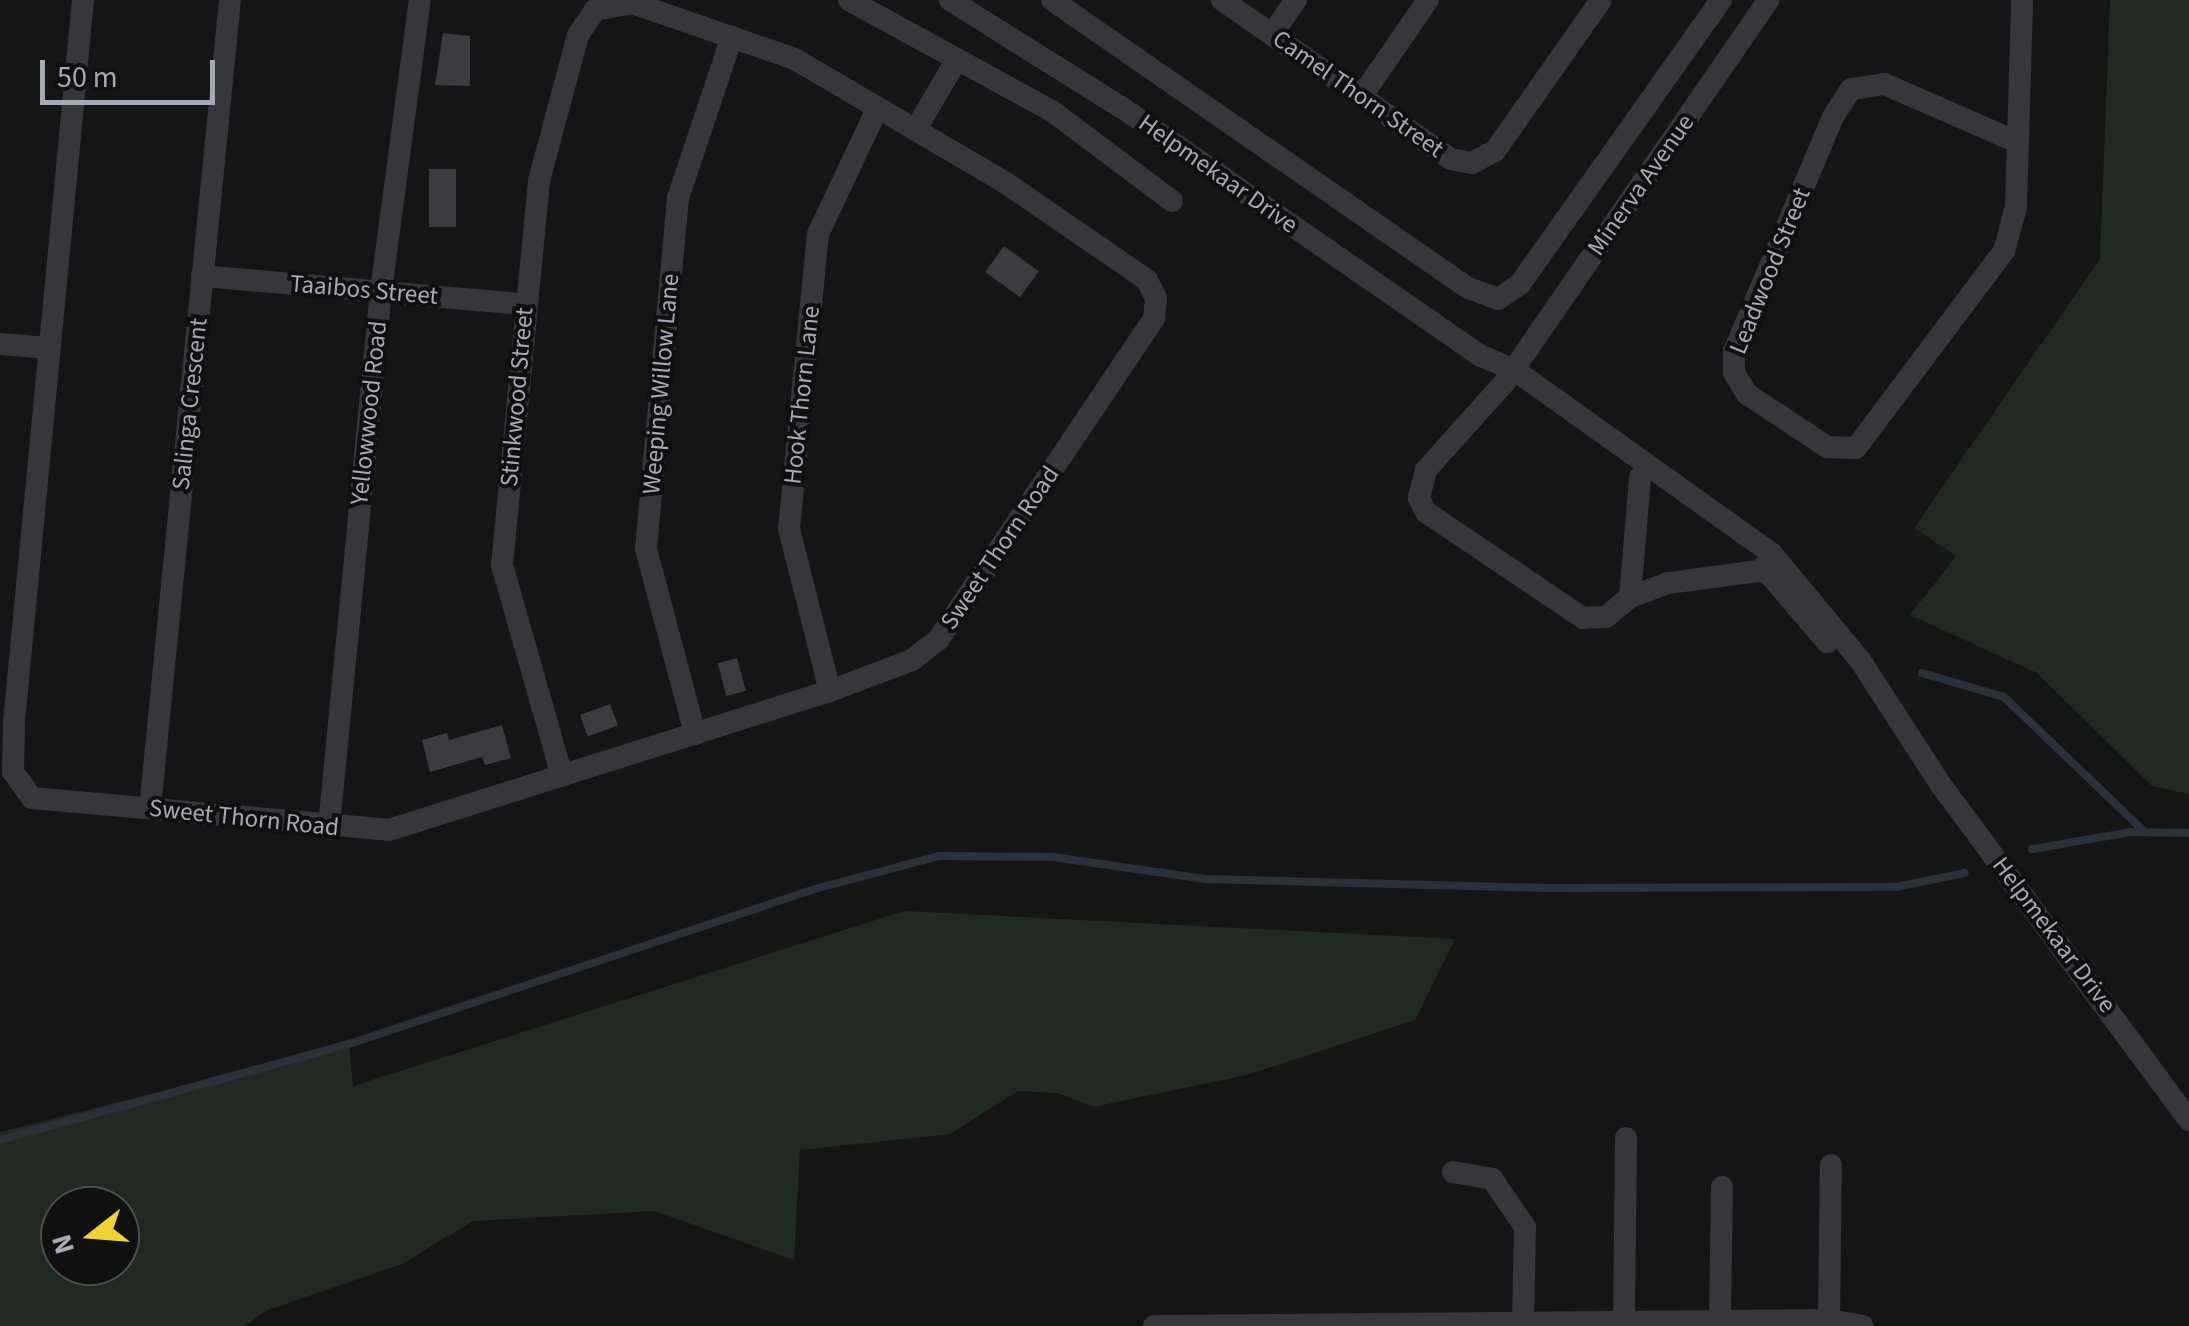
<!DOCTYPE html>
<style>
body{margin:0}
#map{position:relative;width:2189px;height:1326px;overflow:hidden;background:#151516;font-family:"Source Sans 3",sans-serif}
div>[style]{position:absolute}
.green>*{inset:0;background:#212923}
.stream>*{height:8px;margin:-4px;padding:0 4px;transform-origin:4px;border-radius:4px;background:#2b303a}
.building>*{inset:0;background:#3c3c40;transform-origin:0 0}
.minor>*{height:22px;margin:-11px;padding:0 11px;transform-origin:11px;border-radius:11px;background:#36363b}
span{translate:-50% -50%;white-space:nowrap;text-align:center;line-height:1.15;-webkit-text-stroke:8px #101011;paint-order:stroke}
.street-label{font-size:25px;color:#a7a8b6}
.north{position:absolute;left:40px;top:1186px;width:100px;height:100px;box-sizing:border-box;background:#101011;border:2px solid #4c4d53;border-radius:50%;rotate:253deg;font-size:28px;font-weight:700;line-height:40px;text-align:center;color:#a7a8b6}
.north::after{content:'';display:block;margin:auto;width:35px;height:45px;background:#edd336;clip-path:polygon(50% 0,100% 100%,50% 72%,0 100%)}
.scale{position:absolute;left:40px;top:60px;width:175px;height:45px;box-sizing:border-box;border:5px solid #a7a8b6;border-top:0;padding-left:12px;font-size:30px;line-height:35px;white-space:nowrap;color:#a7a8b6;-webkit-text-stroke:8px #101011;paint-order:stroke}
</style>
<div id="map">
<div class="green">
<i style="clip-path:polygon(2110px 0,2189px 0,2189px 794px,2152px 786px,2037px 673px,1910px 615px,1956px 556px,1914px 528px,2100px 259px)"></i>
<i style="clip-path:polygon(evenodd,904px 911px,1455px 939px,1415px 1020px,1247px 1075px,1093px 1107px,1057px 1093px,1018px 1091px,950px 1134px,800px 1150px,794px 1260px,654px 1211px,473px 1221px,402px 1264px,268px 1310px,244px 1326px,0 1326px,0 1132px,349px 1044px,353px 1086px,904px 911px,120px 1206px,120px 1266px,60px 1266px,60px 1206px,120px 1206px)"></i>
</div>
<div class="stream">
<i style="left:1922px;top:673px;width:85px;rotate:16.3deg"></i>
<i style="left:2004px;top:697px;width:195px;rotate:43.8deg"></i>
<i style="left:2032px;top:849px;width:100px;rotate:-9.7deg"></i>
<i style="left:2131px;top:832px;width:58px;rotate:1deg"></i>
<i style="left:0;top:1140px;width:362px;rotate:-15.4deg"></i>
<i style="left:349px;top:1044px;width:487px;rotate:-18.4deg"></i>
<i style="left:811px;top:890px;width:132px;rotate:-14.9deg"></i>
<i style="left:939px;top:856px;width:114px;rotate:0.5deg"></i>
<i style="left:1053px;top:857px;width:154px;rotate:8.2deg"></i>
<i style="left:1205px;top:879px;width:343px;rotate:1.5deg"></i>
<i style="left:1548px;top:888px;width:348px;rotate:-0.2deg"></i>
<i style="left:1896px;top:887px;width:70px;rotate:-11.5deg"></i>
</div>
<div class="building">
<i style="clip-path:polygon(443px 33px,470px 36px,470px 86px,435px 85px)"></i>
<i style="left:429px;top:169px;width:27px;height:58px"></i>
<i style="left:1004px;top:246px;width:43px;height:32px;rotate:36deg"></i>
<i style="left:737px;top:658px;width:34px;height:20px;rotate:75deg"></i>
<i style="left:610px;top:704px;width:23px;height:32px;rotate:70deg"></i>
<i style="clip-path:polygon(502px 725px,511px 758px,485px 765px,482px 757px,430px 772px,422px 740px,447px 733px,449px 740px)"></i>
</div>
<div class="minor">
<i style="left:83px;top:0;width:725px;rotate:95.46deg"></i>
<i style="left:14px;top:722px;width:50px;rotate:91.1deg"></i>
<i style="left:13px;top:772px;width:32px;rotate:54deg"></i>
<i style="left:32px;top:798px;width:358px;rotate:5.1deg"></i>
<i style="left:389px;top:830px;width:462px;rotate:-17.5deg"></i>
<i style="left:830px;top:691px;width:88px;rotate:-20.7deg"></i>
<i style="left:912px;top:660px;width:33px;rotate:-38deg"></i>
<i style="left:938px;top:640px;width:388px;rotate:-56.1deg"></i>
<i style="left:1154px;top:318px;width:20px;rotate:-84deg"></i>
<i style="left:1156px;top:298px;width:20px;rotate:-117deg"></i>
<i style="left:1147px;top:280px;width:171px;rotate:-145.5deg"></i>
<i style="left:1006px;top:183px;width:245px;rotate:-149.6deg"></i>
<i style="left:795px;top:59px;width:172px;rotate:-161deg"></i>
<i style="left:632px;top:3px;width:38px;rotate:169deg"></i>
<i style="left:595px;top:10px;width:30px;rotate:124deg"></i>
<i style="left:578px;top:35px;width:151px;rotate:105deg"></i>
<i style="left:539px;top:181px;width:386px;rotate:95.5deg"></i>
<i style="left:502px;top:565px;width:219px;rotate:74.1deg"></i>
<i style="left:849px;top:0;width:231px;rotate:28.7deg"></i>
<i style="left:1052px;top:111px;width:150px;rotate:36.9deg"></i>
<i style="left:950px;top:0;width:205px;rotate:32.1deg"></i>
<i style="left:1124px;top:109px;width:434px;rotate:34.7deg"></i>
<i style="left:1481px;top:356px;width:35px;rotate:22deg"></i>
<i style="left:1513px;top:369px;width:318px;rotate:35.5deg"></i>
<i style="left:1772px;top:554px;width:138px;rotate:50.3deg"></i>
<i style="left:1860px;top:660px;width:149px;rotate:57.1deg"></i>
<i style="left:1941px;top:785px;width:417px;rotate:53.5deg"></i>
<i style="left:1052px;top:0;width:506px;rotate:34.7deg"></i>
<i style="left:1468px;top:288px;width:32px;rotate:20deg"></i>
<i style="left:1498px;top:299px;width:27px;rotate:-34deg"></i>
<i style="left:1520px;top:284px;width:348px;rotate:-54.7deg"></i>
<i style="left:1222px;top:0;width:279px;rotate:34.8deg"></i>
<i style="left:1451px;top:159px;width:21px;rotate:11deg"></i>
<i style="left:1472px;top:163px;width:26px;rotate:-28deg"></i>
<i style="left:1495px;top:151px;width:184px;rotate:-54.9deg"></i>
<i style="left:1272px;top:34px;width:42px;rotate:-54.8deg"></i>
<i style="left:1361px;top:97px;width:118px;rotate:-55.4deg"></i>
<i style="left:916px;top:129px;width:81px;rotate:-59.6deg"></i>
<i style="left:2017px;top:142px;width:145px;rotate:-156.4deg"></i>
<i style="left:1884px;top:84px;width:33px;rotate:171deg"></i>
<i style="left:1851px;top:89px;width:33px;rotate:123deg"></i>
<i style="left:1833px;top:117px;width:254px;rotate:112.9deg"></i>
<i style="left:1734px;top:351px;width:22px;rotate:90deg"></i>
<i style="left:1734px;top:373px;width:25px;rotate:58deg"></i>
<i style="left:1747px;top:394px;width:96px;rotate:33.5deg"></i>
<i style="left:1827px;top:447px;width:29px;rotate:2deg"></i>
<i style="left:1856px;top:448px;width:246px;rotate:-53.1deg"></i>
<i style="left:2004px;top:251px;width:46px;rotate:-74.7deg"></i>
<i style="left:2016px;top:207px;width:207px;rotate:-88.3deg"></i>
<i style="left:202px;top:276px;width:324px;rotate:5deg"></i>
<i style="left:0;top:344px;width:49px;rotate:4.7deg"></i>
<i style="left:1763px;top:567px;width:99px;rotate:49.5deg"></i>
<i style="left:1766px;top:570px;width:99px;rotate:172.4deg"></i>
<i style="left:1668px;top:583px;width:40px;rotate:159.8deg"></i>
<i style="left:1630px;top:597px;width:31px;rotate:140deg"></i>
<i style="left:1606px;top:617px;width:23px;rotate:178deg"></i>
<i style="left:1583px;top:618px;width:189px;rotate:-146deg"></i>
<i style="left:1426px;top:512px;width:16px;rotate:-117deg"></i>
<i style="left:1419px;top:498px;width:29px;rotate:-76deg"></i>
<i style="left:1426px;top:470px;width:118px;rotate:-48.1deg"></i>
<i style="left:1505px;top:382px;width:464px;rotate:-55.4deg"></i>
<i style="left:1630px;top:597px;width:120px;rotate:-85.2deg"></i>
<i style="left:830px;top:691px;width:167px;rotate:-104.2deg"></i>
<i style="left:789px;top:529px;width:296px;rotate:-84.4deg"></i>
<i style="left:818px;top:234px;width:140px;rotate:-64.7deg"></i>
<i style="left:695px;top:734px;width:191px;rotate:-104.8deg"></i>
<i style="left:646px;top:549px;width:352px;rotate:-84.8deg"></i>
<i style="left:678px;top:198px;width:170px;rotate:-71.5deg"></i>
<i style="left:150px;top:808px;width:812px;rotate:-84.35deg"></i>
<i style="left:329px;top:826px;width:538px;rotate:-84.45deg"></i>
<i style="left:381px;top:291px;width:294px;rotate:-82.4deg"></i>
<i style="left:1453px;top:1172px;width:40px;rotate:10deg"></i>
<i style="left:1492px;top:1179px;width:58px;rotate:55.5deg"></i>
<i style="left:1525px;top:1227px;width:96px;rotate:91.2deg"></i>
<i style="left:1829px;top:1320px;width:155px;rotate:-89.3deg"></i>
<i style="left:1720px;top:1322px;width:135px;rotate:-89.2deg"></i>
<i style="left:1154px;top:1326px;width:675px;rotate:-0.51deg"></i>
<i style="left:1829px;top:1320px;width:34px;rotate:10deg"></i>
<i style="left:1624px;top:1326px;width:188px;rotate:-89.4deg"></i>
</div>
<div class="street-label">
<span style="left:1358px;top:94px;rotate:35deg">Camel Thorn Street</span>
<span style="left:1218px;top:174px;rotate:35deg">Helpmekaar Drive</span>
<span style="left:1641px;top:185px;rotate:-55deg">Minerva Avenue</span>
<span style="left:1770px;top:271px;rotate:-68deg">Leadwood Street</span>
<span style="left:364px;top:290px;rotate:5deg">Taaibos Street</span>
<span style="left:661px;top:384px;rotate:-85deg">Weeping Willow Lane</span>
<span style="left:802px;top:395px;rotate:-84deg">Hook Thorn Lane</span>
<span style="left:517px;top:397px;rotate:-85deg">Stinkwood Street</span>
<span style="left:190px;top:404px;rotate:-84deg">Salinga Crescent</span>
<span style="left:369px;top:413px;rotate:-84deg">Yellowwood Road</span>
<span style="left:1000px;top:548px;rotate:-56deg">Sweet Thorn Road</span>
<span style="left:244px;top:818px;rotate:6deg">Sweet Thorn Road</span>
<span style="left:2054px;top:935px;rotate:53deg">Helpmekaar Drive</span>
</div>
<div class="north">N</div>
<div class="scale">50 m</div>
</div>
